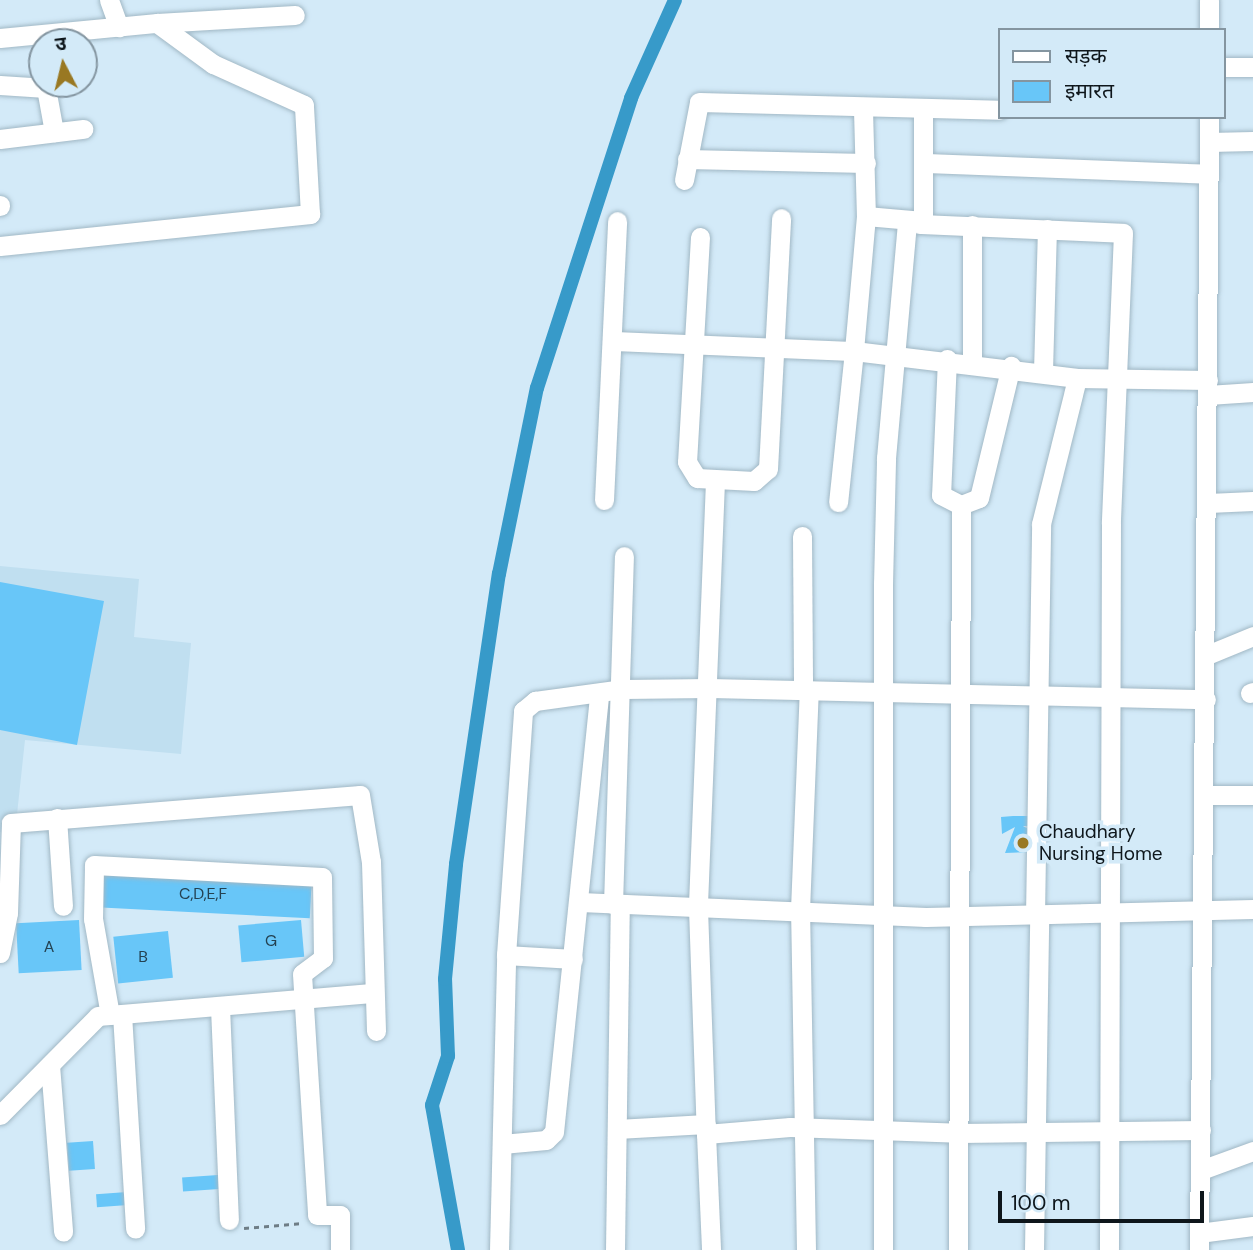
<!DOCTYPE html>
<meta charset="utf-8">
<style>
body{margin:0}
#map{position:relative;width:1253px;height:1250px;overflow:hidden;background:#d3eaf8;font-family:"DM Sans","Noto Sans Devanagari",sans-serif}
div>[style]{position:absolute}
.built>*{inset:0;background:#c0dff0}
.canal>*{height:14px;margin:-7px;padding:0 7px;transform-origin:7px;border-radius:7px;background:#379ac9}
.building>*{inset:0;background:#68c6f8;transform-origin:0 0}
.path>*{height:2.5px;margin-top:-1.25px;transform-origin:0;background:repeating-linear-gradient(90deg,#6e7d86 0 5px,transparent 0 10px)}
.roads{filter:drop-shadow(0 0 2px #a1b8c5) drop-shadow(0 0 2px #a1b8c5)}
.minor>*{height:19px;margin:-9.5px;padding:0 9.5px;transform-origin:9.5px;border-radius:9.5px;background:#fff}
.dots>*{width:19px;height:19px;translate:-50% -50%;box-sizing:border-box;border:4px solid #d3eaf8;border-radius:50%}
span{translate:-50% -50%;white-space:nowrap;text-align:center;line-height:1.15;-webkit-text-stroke:7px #d3eaf8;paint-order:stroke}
.number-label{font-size:16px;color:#244252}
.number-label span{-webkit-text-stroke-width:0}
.poi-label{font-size:19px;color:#0e161b}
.left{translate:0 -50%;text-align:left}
.legend{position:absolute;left:998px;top:28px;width:228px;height:91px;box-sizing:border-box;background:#d3eaf8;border:2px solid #8495a0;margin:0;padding:9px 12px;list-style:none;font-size:21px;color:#0e161b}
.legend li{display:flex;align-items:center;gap:14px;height:35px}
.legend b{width:35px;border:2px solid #8495a0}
.north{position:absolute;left:28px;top:28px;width:70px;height:70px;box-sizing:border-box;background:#d3eaf8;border:2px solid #8495a0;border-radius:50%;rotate:353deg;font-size:19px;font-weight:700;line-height:28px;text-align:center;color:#0e161b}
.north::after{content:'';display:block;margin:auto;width:24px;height:32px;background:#997822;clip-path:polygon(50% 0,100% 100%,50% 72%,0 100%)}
.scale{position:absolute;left:998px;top:1191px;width:206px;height:32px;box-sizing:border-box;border:4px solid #0e161b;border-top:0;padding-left:9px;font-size:21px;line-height:24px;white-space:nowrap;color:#0e161b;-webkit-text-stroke:5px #d3eaf8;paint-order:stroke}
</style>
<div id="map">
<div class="built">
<i style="clip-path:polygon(0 566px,139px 579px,134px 637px,191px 643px,181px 754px,25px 740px,15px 833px,0 832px)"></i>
</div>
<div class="canal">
<i style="left:458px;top:1250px;width:147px;rotate:-100.2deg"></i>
<i style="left:432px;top:1105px;width:52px;rotate:-71.9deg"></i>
<i style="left:448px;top:1056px;width:77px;rotate:-92.2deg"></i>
<i style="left:445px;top:979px;width:116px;rotate:-84.5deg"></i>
<i style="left:456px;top:864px;width:293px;rotate:-81.6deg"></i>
<i style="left:499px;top:574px;width:190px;rotate:-78.5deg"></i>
<i style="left:537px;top:388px;width:305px;rotate:-72deg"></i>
<i style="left:631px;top:98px;width:107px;rotate:-65.8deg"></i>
</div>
<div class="building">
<i style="clip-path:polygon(0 582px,104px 601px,77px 745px,0 730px)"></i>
<i style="clip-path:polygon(1013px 816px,1033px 816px,1034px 826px,1023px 826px,1032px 831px,1033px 852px,1005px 853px,1015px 827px,1002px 834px,1001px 817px)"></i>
<i style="left:94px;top:870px;width:218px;height:37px;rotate:3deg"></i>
<i style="left:79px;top:920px;width:50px;height:63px;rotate:87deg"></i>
<i style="left:301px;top:920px;width:37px;height:63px;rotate:85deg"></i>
<i style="left:168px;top:931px;width:47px;height:55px;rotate:84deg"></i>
<i style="left:93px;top:1141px;width:28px;height:26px;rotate:86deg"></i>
<i style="left:218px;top:1175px;width:14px;height:36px;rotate:86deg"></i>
<i style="left:127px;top:1192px;width:13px;height:31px;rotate:86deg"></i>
</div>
<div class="path">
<i style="left:244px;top:1228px;width:59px;rotate:-4.8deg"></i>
</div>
<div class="roads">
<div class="minor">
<i style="left:109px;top:0;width:29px;rotate:70deg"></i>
<i style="left:1209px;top:30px;width:30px;rotate:-90deg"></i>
<i style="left:0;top:38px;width:158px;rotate:-5.5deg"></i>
<i style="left:1223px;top:67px;width:30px"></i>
<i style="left:0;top:85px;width:46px;rotate:3.7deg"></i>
<i style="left:46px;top:88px;width:45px;rotate:79.7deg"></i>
<i style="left:863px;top:110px;width:106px;rotate:88.4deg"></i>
<i style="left:866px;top:216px;width:136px;rotate:95.1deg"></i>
<i style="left:854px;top:351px;width:225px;rotate:6.9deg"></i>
<i style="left:1077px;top:378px;width:131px;rotate:0.9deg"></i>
<i style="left:0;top:139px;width:84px;rotate:-6.9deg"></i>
<i style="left:1209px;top:142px;width:44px;rotate:-1.3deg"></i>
<i style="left:687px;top:159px;width:179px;rotate:1.3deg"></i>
<i style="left:926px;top:163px;width:283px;rotate:2.2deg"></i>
<i style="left:684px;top:180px;width:79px;rotate:-79.1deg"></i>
<i style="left:699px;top:102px;width:300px;rotate:1.5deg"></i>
<i style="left:0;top:205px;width:1px;rotate:90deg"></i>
<i style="left:866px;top:216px;width:57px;rotate:5deg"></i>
<i style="left:923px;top:221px;width:111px;rotate:-90deg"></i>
<i style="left:919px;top:224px;width:204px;rotate:2.5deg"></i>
<i style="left:1123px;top:233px;width:291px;rotate:92.4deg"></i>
<i style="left:1111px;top:524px;width:726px;rotate:90.16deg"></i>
<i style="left:700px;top:237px;width:225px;rotate:93.3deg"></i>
<i style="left:687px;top:462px;width:19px;rotate:58deg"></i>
<i style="left:697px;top:478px;width:57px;rotate:3deg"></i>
<i style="left:754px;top:481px;width:18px;rotate:-41deg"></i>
<i style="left:768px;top:469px;width:251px;rotate:-87deg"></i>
<i style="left:0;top:246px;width:312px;rotate:-5.9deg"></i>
<i style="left:310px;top:214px;width:109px;rotate:-93.2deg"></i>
<i style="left:304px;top:105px;width:100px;rotate:-155.7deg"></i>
<i style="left:213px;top:64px;width:69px;rotate:-143.8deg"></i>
<i style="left:157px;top:23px;width:138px;rotate:-3.3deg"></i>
<i style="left:612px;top:341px;width:242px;rotate:2.4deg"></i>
<i style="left:854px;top:351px;width:152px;rotate:96deg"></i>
<i style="left:947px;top:359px;width:136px;rotate:92.5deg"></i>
<i style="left:941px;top:495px;width:22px;rotate:27deg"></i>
<i style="left:961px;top:505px;width:19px;rotate:-21deg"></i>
<i style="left:979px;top:498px;width:136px;rotate:-76.4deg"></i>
<i style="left:972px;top:361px;width:136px;rotate:-90deg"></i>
<i style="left:1043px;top:371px;width:142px;rotate:-88.4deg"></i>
<i style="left:1208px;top:395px;width:45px;rotate:-3.8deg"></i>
<i style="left:715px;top:481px;width:427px;rotate:92.3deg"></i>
<i style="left:698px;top:908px;width:226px;rotate:88deg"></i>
<i style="left:706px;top:1134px;width:84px;rotate:-4.8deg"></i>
<i style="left:790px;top:1127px;width:168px;rotate:2deg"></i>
<i style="left:958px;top:1133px;width:243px;rotate:-0.7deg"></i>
<i style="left:604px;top:500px;width:279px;rotate:-87.3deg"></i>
<i style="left:1208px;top:503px;width:45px;rotate:-2.5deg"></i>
<i style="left:802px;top:536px;width:154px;rotate:89.6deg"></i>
<i style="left:1207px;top:655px;width:50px;rotate:-22.4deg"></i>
<i style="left:1250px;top:693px;width:3px;rotate:-18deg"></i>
<i style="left:1204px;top:795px;width:49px"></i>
<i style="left:57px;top:818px;width:88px;rotate:86.1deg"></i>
<i style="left:580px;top:902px;width:346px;rotate:2.5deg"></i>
<i style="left:926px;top:917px;width:327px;rotate:-1.4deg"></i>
<i style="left:613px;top:904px;width:348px;rotate:-88.2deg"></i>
<i style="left:1035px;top:916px;width:392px;rotate:-89.1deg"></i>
<i style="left:1041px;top:524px;width:150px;rotate:-76.1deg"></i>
<i style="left:0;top:953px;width:41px;rotate:-78.7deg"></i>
<i style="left:8px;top:913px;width:90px;rotate:-88.1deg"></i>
<i style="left:11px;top:823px;width:350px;rotate:-4.6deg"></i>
<i style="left:360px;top:795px;width:68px;rotate:80.7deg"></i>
<i style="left:371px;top:862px;width:169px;rotate:88.3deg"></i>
<i style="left:506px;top:955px;width:245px;rotate:-86deg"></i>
<i style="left:523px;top:711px;width:16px;rotate:-40deg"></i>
<i style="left:535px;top:701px;width:89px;rotate:-7.8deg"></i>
<i style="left:623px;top:689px;width:87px;rotate:-0.7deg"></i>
<i style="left:710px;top:688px;width:496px;rotate:1.3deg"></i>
<i style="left:220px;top:1007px;width:213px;rotate:87.6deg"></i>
<i style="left:122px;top:1014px;width:215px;rotate:86.5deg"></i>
<i style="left:110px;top:1015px;width:97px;rotate:-100deg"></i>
<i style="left:93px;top:919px;width:54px;rotate:-88.9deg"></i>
<i style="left:94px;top:865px;width:228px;rotate:3deg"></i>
<i style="left:322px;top:877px;width:81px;rotate:89.3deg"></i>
<i style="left:323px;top:958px;width:26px;rotate:143deg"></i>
<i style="left:302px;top:974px;width:241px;rotate:86.4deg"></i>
<i style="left:317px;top:1215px;width:23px"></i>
<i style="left:340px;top:1215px;width:35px;rotate:90deg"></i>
<i style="left:50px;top:1065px;width:167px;rotate:85.5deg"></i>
<i style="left:0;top:1115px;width:139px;rotate:-45.3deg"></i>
<i style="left:98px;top:1016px;width:277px;rotate:-4.8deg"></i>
<i style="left:617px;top:1129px;width:89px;rotate:-3.2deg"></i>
<i style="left:706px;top:1134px;width:116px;rotate:87.5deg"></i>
<i style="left:502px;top:1144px;width:44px;rotate:-5.2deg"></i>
<i style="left:546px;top:1140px;width:11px;rotate:-45deg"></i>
<i style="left:554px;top:1132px;width:438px;rotate:-84.1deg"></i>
<i style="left:1201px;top:1170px;width:55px;rotate:-20.1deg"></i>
<i style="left:1199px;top:1233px;width:54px;rotate:-7.4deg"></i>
<i style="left:499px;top:1250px;width:295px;rotate:-88.6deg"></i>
<i style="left:506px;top:955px;width:67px;rotate:3.4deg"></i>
<i style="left:615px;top:1250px;width:346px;rotate:-89.2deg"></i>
<i style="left:806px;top:1250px;width:340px;rotate:-91deg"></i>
<i style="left:800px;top:910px;width:220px;rotate:-87.7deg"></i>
<i style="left:883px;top:1250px;width:666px;rotate:-90deg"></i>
<i style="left:883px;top:584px;width:126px;rotate:-88.6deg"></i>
<i style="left:886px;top:458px;width:235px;rotate:-84.9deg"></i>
<i style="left:958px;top:1250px;width:745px;rotate:-89.77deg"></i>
<i style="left:1034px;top:1250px;width:335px;rotate:-89.1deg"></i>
<i style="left:1199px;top:1250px;width:1133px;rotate:-89.49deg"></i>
</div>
</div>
<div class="dots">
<i style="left:1023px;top:843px;background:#997822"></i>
</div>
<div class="number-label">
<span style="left:203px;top:894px">C,D,E,F</span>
<span style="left:271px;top:941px">G</span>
<span style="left:49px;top:947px">A</span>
<span style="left:143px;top:957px">B</span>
</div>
<div class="poi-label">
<span class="left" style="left:1039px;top:843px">Chaudhary<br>Nursing Home</span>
</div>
<ul class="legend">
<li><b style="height:9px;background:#fff"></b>सड़क</li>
<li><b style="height:19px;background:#68c6f8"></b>इमारत</li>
</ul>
<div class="north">उ</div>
<div class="scale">100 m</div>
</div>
